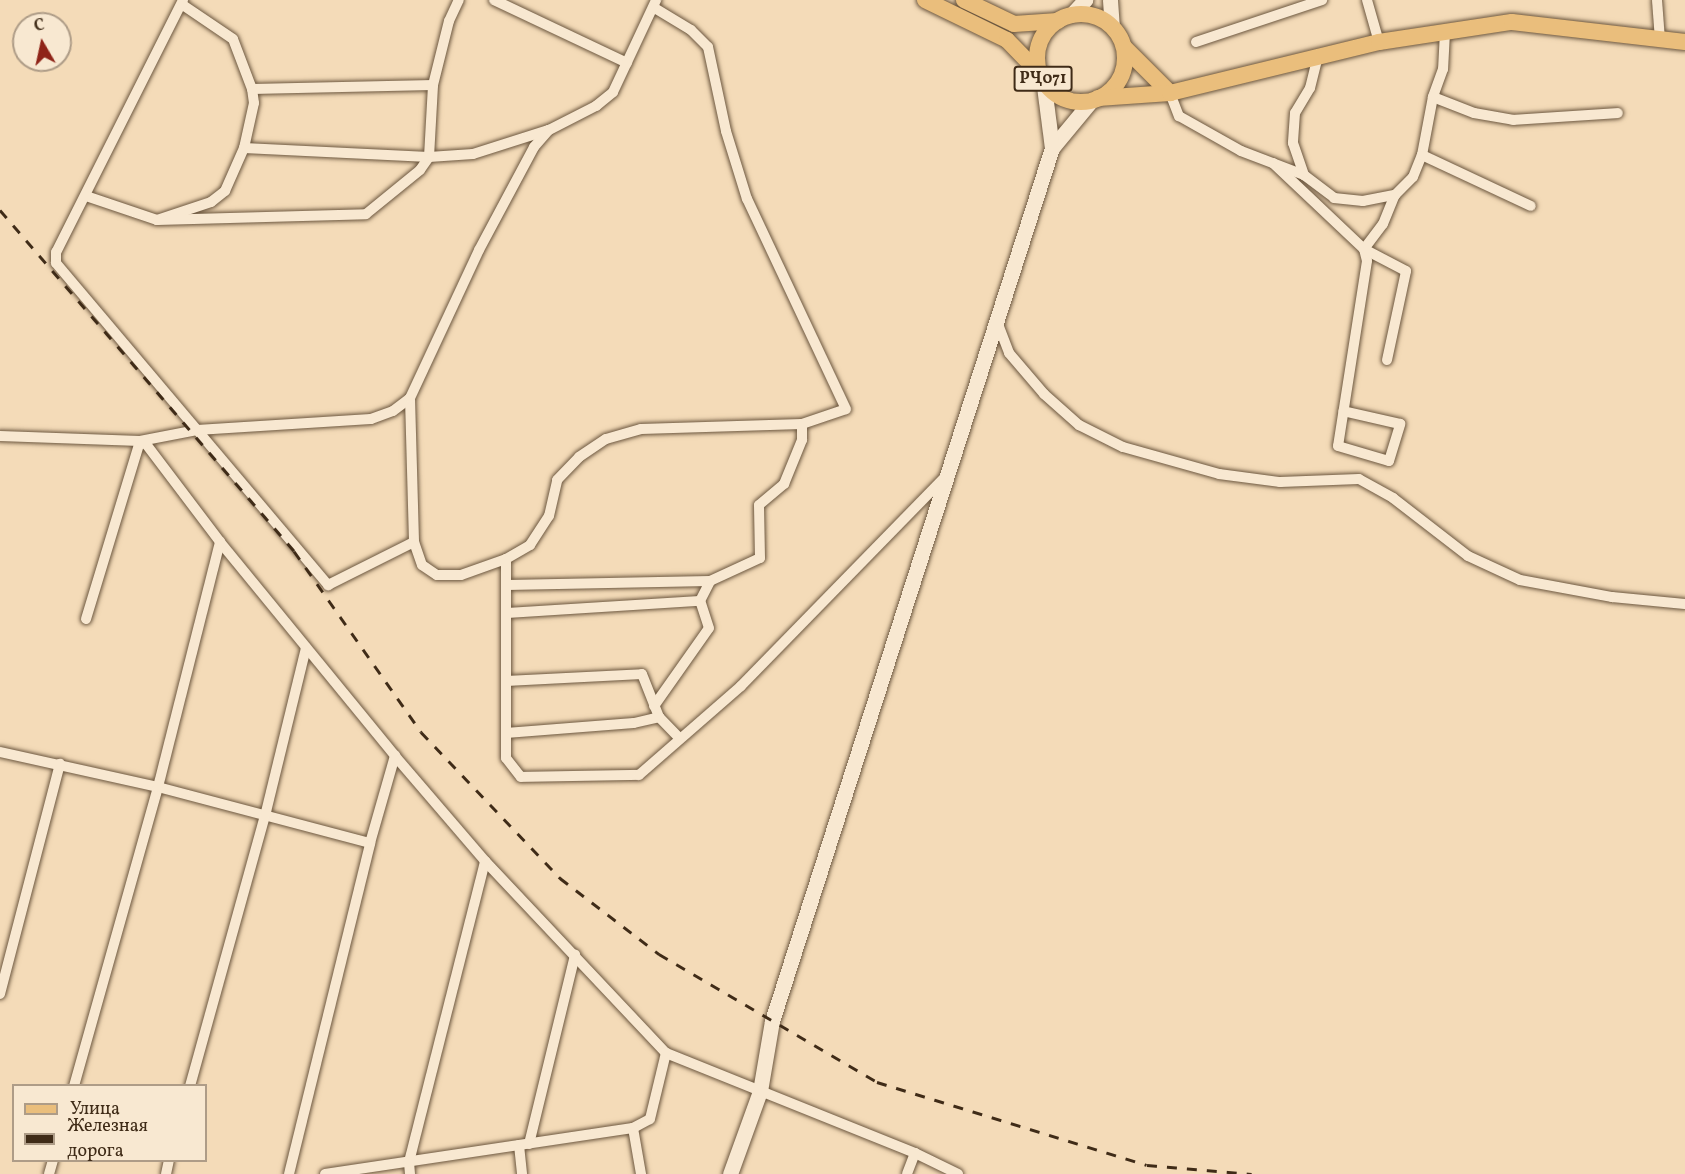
<!DOCTYPE html>
<meta charset="utf-8">
<style>
body{margin:0}
#map{position:relative;width:1685px;height:1174px;overflow:hidden;background:#f4dbb8;font-family:Vollkorn,serif}
div>[style]{position:absolute}
.roads{filter:drop-shadow(0 0 2px #6c573f) drop-shadow(0 0 2px #6c573f)}
.street>*{height:10px;margin:-5px;padding:0 5px;transform-origin:5px;border-radius:5px;background:#f8e8d1}
.secondary>*{height:15px;margin:-7.5px;padding:0 7.5px;transform-origin:7.5px;border-radius:7.5px;background:#f8e8d1}
.primary>*{height:16px;margin:-8px;padding:0 8px;transform-origin:8px;border-radius:8px;background:#eabe7c}
.primary>.ring{margin:-8px;padding:0;box-sizing:content-box;background:none;border:16px solid #eabe7c;border-radius:50%}
.rail>*{height:3px;margin-top:-1.5px;transform-origin:0;background:repeating-linear-gradient(90deg,#3f2b17 0 10px,transparent 0 20px)}
span{translate:-50% -50%;white-space:nowrap;text-align:center;line-height:1.15;-webkit-text-stroke:6px #f8e8d1;paint-order:stroke}
.shield-label span{padding:2px 4px;background:#f8e8d1;border:2px solid;border-radius:4px;-webkit-text-stroke-width:0}
.shield-label{font-size:16px;color:#3f2b17;font-weight:700}
.legend{position:absolute;left:12px;top:1084px;width:195px;height:78px;box-sizing:border-box;background:#f8e8d1;border:2px solid #ae9c87;margin:0;padding:8px 10px;list-style:none;font-size:18px;color:#3f2b17}
.legend li{display:flex;align-items:center;gap:12px;height:30px}
.legend b{width:30px;border:2px solid #ae9c87}
.north{position:absolute;left:12px;top:12px;width:60px;height:60px;box-sizing:border-box;background:#f8e8d1;border:2px solid #ae9c87;border-radius:50%;rotate:351deg;font-size:16px;font-weight:700;line-height:24px;text-align:center;color:#3f2b17}
.north::after{content:'';display:block;margin:auto;width:21px;height:27px;background:#8f2418;clip-path:polygon(50% 0,100% 100%,50% 72%,0 100%)}
</style>
<div id="map">
<div class="roads">
<div class="street">
<i style="left:183px;top:0;width:282px;rotate:116.7deg"></i>
<i style="left:56px;top:252px;width:11px;rotate:90deg"></i>
<i style="left:56px;top:263px;width:422px;rotate:49.8deg"></i>
<i style="left:328px;top:585px;width:96px;rotate:-26.6deg"></i>
<i style="left:494px;top:0;width:147px;rotate:25.3deg"></i>
<i style="left:1367px;top:0;width:44px;rotate:74.1deg"></i>
<i style="left:1657px;top:0;width:40px;rotate:85.7deg"></i>
<i style="left:1445px;top:32px;width:37px;rotate:93deg"></i>
<i style="left:1443px;top:69px;width:30px;rotate:110deg"></i>
<i style="left:1433px;top:97px;width:44px;rotate:21.3deg"></i>
<i style="left:1474px;top:113px;width:40px;rotate:10deg"></i>
<i style="left:1513px;top:120px;width:105px;rotate:-3.8deg"></i>
<i style="left:1196px;top:42px;width:133px;rotate:-18.4deg"></i>
<i style="left:1318px;top:56px;width:33px;rotate:104deg"></i>
<i style="left:1310px;top:88px;width:29px;rotate:121deg"></i>
<i style="left:1295px;top:113px;width:30px;rotate:94deg"></i>
<i style="left:1293px;top:143px;width:34px;rotate:71deg"></i>
<i style="left:1304px;top:175px;width:38px;rotate:37deg"></i>
<i style="left:1334px;top:198px;width:29px;rotate:6deg"></i>
<i style="left:1363px;top:201px;width:33px;rotate:-11deg"></i>
<i style="left:1395px;top:195px;width:25px;rotate:-45deg"></i>
<i style="left:1413px;top:177px;width:24px;rotate:-68deg"></i>
<i style="left:1422px;top:155px;width:59px;rotate:-79.3deg"></i>
<i style="left:252px;top:89px;width:181px;rotate:-1.3deg"></i>
<i style="left:1170px;top:93px;width:25px;rotate:69deg"></i>
<i style="left:1179px;top:116px;width:71px;rotate:29.4deg"></i>
<i style="left:1241px;top:151px;width:67px;rotate:20.9deg"></i>
<i style="left:244px;top:148px;width:185px;rotate:2.8deg"></i>
<i style="left:429px;top:157px;width:44px;rotate:-3.9deg"></i>
<i style="left:473px;top:154px;width:79px;rotate:-17.7deg"></i>
<i style="left:1422px;top:155px;width:120px;rotate:25.1deg"></i>
<i style="left:1273px;top:163px;width:125px;rotate:43.4deg"></i>
<i style="left:1364px;top:249px;width:12px;rotate:76deg"></i>
<i style="left:1367px;top:261px;width:187px;rotate:98.9deg"></i>
<i style="left:1338px;top:446px;width:53px;rotate:16.4deg"></i>
<i style="left:1389px;top:461px;width:39px;rotate:-73deg"></i>
<i style="left:1400px;top:424px;width:58px;rotate:-167.2deg"></i>
<i style="left:86px;top:196px;width:75px;rotate:18.7deg"></i>
<i style="left:157px;top:220px;width:57px;rotate:-18.4deg"></i>
<i style="left:211px;top:202px;width:18px;rotate:-38deg"></i>
<i style="left:225px;top:191px;width:47px;rotate:-66.2deg"></i>
<i style="left:244px;top:148px;width:46px;rotate:-77.5deg"></i>
<i style="left:254px;top:103px;width:14px;rotate:-98deg"></i>
<i style="left:252px;top:89px;width:53px;rotate:-110.8deg"></i>
<i style="left:233px;top:39px;width:60px;rotate:-145.8deg"></i>
<i style="left:157px;top:220px;width:209px;rotate:-1.6deg"></i>
<i style="left:366px;top:214px;width:70px;rotate:-39.2deg"></i>
<i style="left:420px;top:170px;width:16px;rotate:-55deg"></i>
<i style="left:429px;top:157px;width:72px;rotate:-86.8deg"></i>
<i style="left:433px;top:85px;width:66px;rotate:-76deg"></i>
<i style="left:449px;top:21px;width:23px;rotate:-65deg"></i>
<i style="left:998px;top:324px;width:31px;rotate:69deg"></i>
<i style="left:1009px;top:353px;width:54px;rotate:49.5deg"></i>
<i style="left:1044px;top:394px;width:47px;rotate:41.5deg"></i>
<i style="left:1079px;top:425px;width:49px;rotate:26.6deg"></i>
<i style="left:1123px;top:447px;width:100px;rotate:15.7deg"></i>
<i style="left:1219px;top:474px;width:62px;rotate:7.5deg"></i>
<i style="left:1280px;top:482px;width:79px;rotate:-2.2deg"></i>
<i style="left:1359px;top:479px;width:39px;rotate:29deg"></i>
<i style="left:1393px;top:498px;width:95px;rotate:37.7deg"></i>
<i style="left:1468px;top:556px;width:57px;rotate:24.8deg"></i>
<i style="left:1520px;top:580px;width:94px;rotate:10.5deg"></i>
<i style="left:1612px;top:597px;width:73px;rotate:5.5deg"></i>
<i style="left:1387px;top:360px;width:91px;rotate:-77.9deg"></i>
<i style="left:1406px;top:271px;width:47px;rotate:-152.4deg"></i>
<i style="left:1364px;top:249px;width:31px;rotate:-53deg"></i>
<i style="left:1383px;top:224px;width:31px;rotate:-68deg"></i>
<i style="left:410px;top:398px;width:144px;rotate:88.4deg"></i>
<i style="left:414px;top:542px;width:24px;rotate:71deg"></i>
<i style="left:422px;top:565px;width:18px;rotate:34deg"></i>
<i style="left:437px;top:575px;width:24px"></i>
<i style="left:461px;top:575px;width:48px;rotate:-19.6deg"></i>
<i style="left:506px;top:559px;width:28px;rotate:-30deg"></i>
<i style="left:530px;top:545px;width:35px;rotate:-57deg"></i>
<i style="left:549px;top:516px;width:37px;rotate:-77deg"></i>
<i style="left:557px;top:480px;width:32px;rotate:-46deg"></i>
<i style="left:579px;top:457px;width:32px;rotate:-34deg"></i>
<i style="left:606px;top:439px;width:36px;rotate:-16deg"></i>
<i style="left:641px;top:429px;width:161px;rotate:-1.8deg"></i>
<i style="left:802px;top:424px;width:46px;rotate:-18.8deg"></i>
<i style="left:846px;top:409px;width:232px;rotate:-115.2deg"></i>
<i style="left:747px;top:199px;width:71px;rotate:-107.2deg"></i>
<i style="left:726px;top:131px;width:86px;rotate:-102.1deg"></i>
<i style="left:708px;top:47px;width:24px;rotate:-135deg"></i>
<i style="left:691px;top:30px;width:44px;rotate:-148.8deg"></i>
<i style="left:0;top:436px;width:140px;rotate:2deg"></i>
<i style="left:140px;top:441px;width:7px;rotate:27deg"></i>
<i style="left:146px;top:444px;width:123px;rotate:52.9deg"></i>
<i style="left:220px;top:542px;width:276px;rotate:50.7deg"></i>
<i style="left:395px;top:756px;width:138px;rotate:49.4deg"></i>
<i style="left:485px;top:861px;width:264px;rotate:46.7deg"></i>
<i style="left:666px;top:1053px;width:268px;rotate:21.9deg"></i>
<i style="left:915px;top:1153px;width:22px;rotate:111deg"></i>
<i style="left:506px;top:559px;width:199px;rotate:90deg"></i>
<i style="left:506px;top:758px;width:24px;rotate:52deg"></i>
<i style="left:521px;top:777px;width:118px;rotate:-1deg"></i>
<i style="left:639px;top:775px;width:135px;rotate:-41.1deg"></i>
<i style="left:741px;top:686px;width:292px;rotate:-45.7deg"></i>
<i style="left:507px;top:585px;width:203px;rotate:-1.1deg"></i>
<i style="left:507px;top:613px;width:193px;rotate:-3.6deg"></i>
<i style="left:86px;top:619px;width:186px;rotate:-73.1deg"></i>
<i style="left:140px;top:441px;width:58px;rotate:-10.9deg"></i>
<i style="left:197px;top:430px;width:174px;rotate:-3.6deg"></i>
<i style="left:371px;top:419px;width:23px;rotate:-20deg"></i>
<i style="left:393px;top:411px;width:21px;rotate:-37deg"></i>
<i style="left:410px;top:398px;width:163px;rotate:-65deg"></i>
<i style="left:479px;top:250px;width:117px;rotate:-61.9deg"></i>
<i style="left:534px;top:147px;width:23px;rotate:-49deg"></i>
<i style="left:549px;top:130px;width:53px;rotate:-27.1deg"></i>
<i style="left:596px;top:106px;width:22px;rotate:-39deg"></i>
<i style="left:613px;top:92px;width:102px;rotate:-64.9deg"></i>
<i style="left:506px;top:681px;width:136px;rotate:-2.9deg"></i>
<i style="left:642px;top:674px;width:46px;rotate:68.4deg"></i>
<i style="left:659px;top:717px;width:30px;rotate:46deg"></i>
<i style="left:654px;top:706px;width:95px;rotate:-54.8deg"></i>
<i style="left:709px;top:628px;width:28px;rotate:-108deg"></i>
<i style="left:700px;top:601px;width:22px;rotate:-63deg"></i>
<i style="left:710px;top:581px;width:55px;rotate:-24.7deg"></i>
<i style="left:760px;top:558px;width:53px;rotate:-91.1deg"></i>
<i style="left:759px;top:505px;width:33px;rotate:-40deg"></i>
<i style="left:784px;top:484px;width:48px;rotate:-67.8deg"></i>
<i style="left:802px;top:440px;width:16px;rotate:-90deg"></i>
<i style="left:506px;top:733px;width:128px;rotate:-4.5deg"></i>
<i style="left:634px;top:723px;width:26px;rotate:-13deg"></i>
<i style="left:0;top:752px;width:162px;rotate:12.5deg"></i>
<i style="left:158px;top:787px;width:219px;rotate:14.8deg"></i>
<i style="left:0;top:994px;width:238px;rotate:-75.4deg"></i>
<i style="left:74px;top:1086px;width:311px;rotate:-74.3deg"></i>
<i style="left:158px;top:787px;width:253px;rotate:-75.8deg"></i>
<i style="left:190px;top:1086px;width:280px;rotate:-74.5deg"></i>
<i style="left:265px;top:816px;width:173px;rotate:-76.3deg"></i>
<i style="left:633px;top:1128px;width:47px;rotate:80.1deg"></i>
<i style="left:529px;top:1144px;width:195px;rotate:-76.3deg"></i>
<i style="left:519px;top:1145px;width:29px;rotate:84deg"></i>
<i style="left:915px;top:1153px;width:48px;rotate:26deg"></i>
<i style="left:49px;top:1174px;width:15px;rotate:-74deg"></i>
<i style="left:166px;top:1174px;width:14px;rotate:-78deg"></i>
<i style="left:289px;top:1174px;width:341px;rotate:-76.2deg"></i>
<i style="left:370px;top:843px;width:91px;rotate:-74deg"></i>
<i style="left:325px;top:1174px;width:311px;rotate:-8.5deg"></i>
<i style="left:633px;top:1128px;width:19px;rotate:-28deg"></i>
<i style="left:650px;top:1119px;width:68px;rotate:-76.4deg"></i>
<i style="left:410px;top:1174px;width:12px;rotate:-95deg"></i>
<i style="left:409px;top:1162px;width:310px;rotate:-75.8deg"></i>
</div>
<div class="secondary">
<i style="left:1110px;top:0;width:26px;rotate:86deg"></i>
<i style="left:1071px;top:15px;width:21px;rotate:-47deg"></i>
<i style="left:1052px;top:148px;width:61px;rotate:-50.3deg"></i>
<i style="left:730px;top:1174px;width:88px;rotate:-70.1deg"></i>
<i style="left:760px;top:1091px;width:71px;rotate:-80.3deg"></i>
<i style="left:772px;top:1021px;width:917px;rotate:-72.22deg"></i>
<i style="left:1052px;top:148px;width:70px;rotate:-97.4deg"></i>
</div>
<div class="primary">
<i style="left:925px;top:0;width:91px;rotate:26deg"></i>
<i style="left:1007px;top:40px;width:49px;rotate:45.8deg"></i>
<i style="left:964px;top:0;width:55px;rotate:25.6deg"></i>
<i style="left:1014px;top:24px;width:44px;rotate:-3.9deg"></i>
<i class="ring" style="left:1037px;top:14px;width:72px;height:72px"></i>
<i style="left:1125px;top:48px;width:64px;rotate:45deg"></i>
<i style="left:1098px;top:98px;width:72px;rotate:-4deg"></i>
<i style="left:1170px;top:93px;width:215px;rotate:-13.7deg"></i>
<i style="left:1379px;top:42px;width:134px;rotate:-8.6deg"></i>
<i style="left:1512px;top:22px;width:174px;rotate:6.6deg"></i>
</div>
</div>
<div class="rail">
<i style="left:0;top:210px;width:450px;rotate:49.2deg"></i>
<i style="left:294px;top:551px;width:221px;rotate:54.9deg"></i>
<i style="left:421px;top:732px;width:202px;rotate:46.4deg"></i>
<i style="left:560px;top:878px;width:125px;rotate:37.5deg"></i>
<i style="left:659px;top:954px;width:253px;rotate:30.4deg"></i>
<i style="left:877px;top:1082px;width:282px;rotate:17.1deg"></i>
<i style="left:1147px;top:1165px;width:105px;rotate:4.9deg"></i>
</div>
<div class="shield-label">
<span style="left:1043px;top:79px">РҶ071</span>
</div>
<ul class="legend">
<li><b style="height:8px;background:#eabe7c"></b>Улица</li>
<li><b style="height:8px;background:#3f2b17"></b>Железная дорога</li>
</ul>
<div class="north">С</div>
</div>
